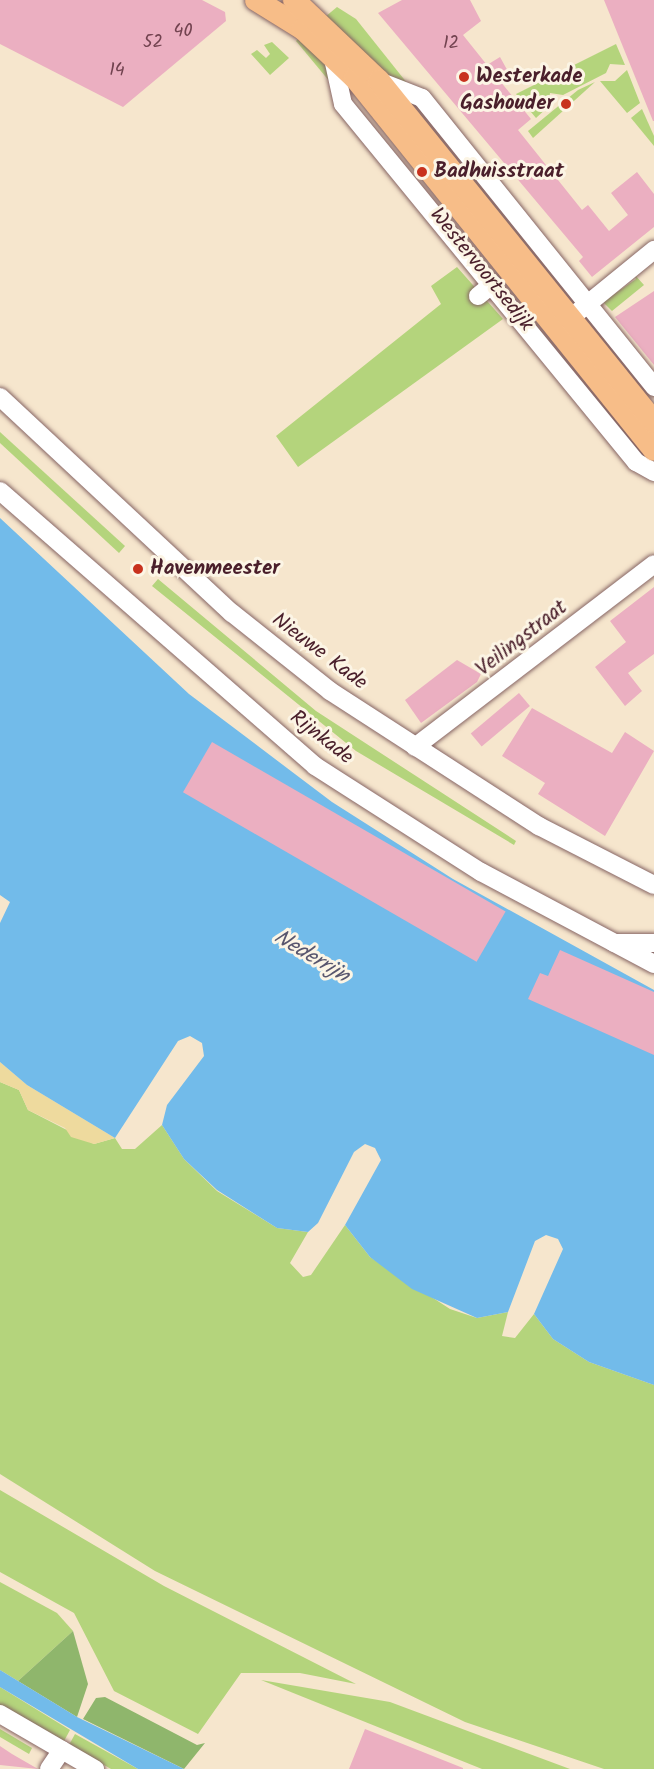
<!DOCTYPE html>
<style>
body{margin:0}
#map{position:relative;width:654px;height:1769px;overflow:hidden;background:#f6e6cd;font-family:Kalam,sans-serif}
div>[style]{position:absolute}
.green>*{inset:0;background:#b4d47c}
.forest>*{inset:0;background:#8fb66c}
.sand>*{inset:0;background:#eeda9e}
.water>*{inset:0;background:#72bbea}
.building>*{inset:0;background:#ebafc1;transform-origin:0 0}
.roads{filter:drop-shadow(0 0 2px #866564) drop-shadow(0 0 2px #866564)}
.minor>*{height:18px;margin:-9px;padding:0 9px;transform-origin:9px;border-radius:9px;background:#fff}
.major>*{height:22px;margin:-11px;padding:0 11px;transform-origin:11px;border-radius:11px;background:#f7bd88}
.dots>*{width:16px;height:16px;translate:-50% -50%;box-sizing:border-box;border:3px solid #fcf5e5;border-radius:50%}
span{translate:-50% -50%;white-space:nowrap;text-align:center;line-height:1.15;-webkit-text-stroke:6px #fcf5e5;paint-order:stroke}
.number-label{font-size:18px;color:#724350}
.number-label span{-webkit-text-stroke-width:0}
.poi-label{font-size:21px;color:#4a1f2b;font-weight:700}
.left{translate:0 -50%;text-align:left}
.right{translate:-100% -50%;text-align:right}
.street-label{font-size:21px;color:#4a1f2b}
.water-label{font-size:22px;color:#58566e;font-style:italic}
</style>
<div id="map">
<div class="green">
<i style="clip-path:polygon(337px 7px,356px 19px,407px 83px,379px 72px,325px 17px)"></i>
<i style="clip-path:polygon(303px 34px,323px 54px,330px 82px,296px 41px)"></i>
<i style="clip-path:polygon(272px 42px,289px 58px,270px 75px,251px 54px,257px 50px,266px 58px,270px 54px,264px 45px)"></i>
<i style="clip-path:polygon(616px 44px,625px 65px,610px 64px,606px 73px,563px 95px,550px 93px,548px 107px,536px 118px,516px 94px)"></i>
<i style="clip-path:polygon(627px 70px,640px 103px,627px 113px,600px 81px,615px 81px)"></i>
<i style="clip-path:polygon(595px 82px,533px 138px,528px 131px,578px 90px)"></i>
<i style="clip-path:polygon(642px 109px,654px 136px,654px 146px,631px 118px)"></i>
<i style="clip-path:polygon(457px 267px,503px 319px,298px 467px,276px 436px,441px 304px,431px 286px)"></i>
<i style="clip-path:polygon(634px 274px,644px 285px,612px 311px,603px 302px,636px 279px)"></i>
<i style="clip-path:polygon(0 432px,125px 546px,119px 553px,0 443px)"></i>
<i style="clip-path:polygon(158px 579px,316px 711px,516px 841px,514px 845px,356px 751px,152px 586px)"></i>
<i style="clip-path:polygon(0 1082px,19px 1090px,28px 1110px,94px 1144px,115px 1138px,122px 1149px,135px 1149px,162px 1125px,184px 1159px,217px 1191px,277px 1228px,308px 1232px,290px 1263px,303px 1277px,311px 1275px,345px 1225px,370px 1257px,450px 1309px,477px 1318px,508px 1312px,502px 1336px,515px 1338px,534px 1314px,553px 1339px,589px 1362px,654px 1385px,654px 1769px,604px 1769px,465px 1722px,155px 1571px,0 1474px)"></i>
<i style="clip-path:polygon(0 1490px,164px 1586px,356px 1684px,300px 1673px,241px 1673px,198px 1734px,114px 1691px,74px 1613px,0 1572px)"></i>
<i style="clip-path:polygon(0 1582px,57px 1613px,73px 1631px,18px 1681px,0 1670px)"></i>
<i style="clip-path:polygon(261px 1680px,390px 1702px,570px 1769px,482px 1769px)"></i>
<i style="clip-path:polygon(0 1687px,70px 1730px,63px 1743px,0 1708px)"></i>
<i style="clip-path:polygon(0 1729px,32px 1748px,29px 1754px,0 1737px)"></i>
<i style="clip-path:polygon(75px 1734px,138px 1769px,111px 1769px,69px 1745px)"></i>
</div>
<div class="forest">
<i style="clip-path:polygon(73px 1631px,88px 1684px,77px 1717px,18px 1681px)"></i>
<i style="clip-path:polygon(105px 1697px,197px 1745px,205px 1743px,184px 1769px,83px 1719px,96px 1698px)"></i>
</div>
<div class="sand">
<i style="clip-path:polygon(0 1062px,27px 1085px,115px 1138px,94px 1144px,71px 1137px,65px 1128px,28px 1110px,19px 1090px,0 1082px)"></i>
</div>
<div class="water">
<i style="clip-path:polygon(0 518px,189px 694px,332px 802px,453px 879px,654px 990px,654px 1385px,589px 1362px,553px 1339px,534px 1314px,563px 1249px,558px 1239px,546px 1235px,535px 1241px,508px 1312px,477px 1318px,412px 1289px,370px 1257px,345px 1225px,381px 1160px,375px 1148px,365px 1144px,354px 1152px,318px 1223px,308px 1232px,277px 1228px,217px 1190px,184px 1159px,162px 1125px,167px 1105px,204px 1056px,202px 1043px,190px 1036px,178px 1041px,115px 1138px,27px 1085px,0 1062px,0 923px,10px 902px,0 895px)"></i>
<i style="clip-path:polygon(0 1670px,77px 1717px,184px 1769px,138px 1769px,0 1687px)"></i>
</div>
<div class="building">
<i style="clip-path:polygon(0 0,202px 0,225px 12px,226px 21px,123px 107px,0 44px)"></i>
<i style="clip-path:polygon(402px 0,470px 0,481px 21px,463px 35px,487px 65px,500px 57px,510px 75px,500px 81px,531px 119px,518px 130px,582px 210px,588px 205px,609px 231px,628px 215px,611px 193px,637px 172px,654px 194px,654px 227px,592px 277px,579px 261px,583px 257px,378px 13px)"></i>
<i style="clip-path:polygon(604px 0,654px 0,654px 121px,653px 121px)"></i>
<i style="clip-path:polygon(654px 291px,654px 365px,615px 317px)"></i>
<i style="clip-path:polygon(654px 587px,654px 654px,628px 673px,642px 691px,625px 706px,595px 667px,626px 642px,610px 621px)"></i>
<i style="clip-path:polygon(457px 660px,481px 674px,477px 682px,421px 723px,405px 700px)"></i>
<i style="left:519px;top:693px;width:17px;height:63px;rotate:50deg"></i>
<i style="clip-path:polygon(532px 708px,612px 753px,625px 732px,654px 751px,605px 836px,538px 794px,545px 783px,502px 756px)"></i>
<i style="left:212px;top:742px;width:339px;height:58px;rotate:30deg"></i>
<i style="clip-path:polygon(560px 950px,654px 992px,654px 1055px,528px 999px,540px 973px,548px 976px)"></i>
<i style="clip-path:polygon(365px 1729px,463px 1768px,463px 1769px,349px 1769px)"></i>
<i style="clip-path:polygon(0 1746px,12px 1754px,38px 1769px,0 1765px)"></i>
</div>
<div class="roads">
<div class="minor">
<i style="left:332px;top:54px;width:51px;rotate:77.6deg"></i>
<i style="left:343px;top:104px;width:463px;rotate:50.7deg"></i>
<i style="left:636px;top:462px;width:21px;rotate:29deg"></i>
<i style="left:379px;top:81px;width:46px;rotate:21.6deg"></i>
<i style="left:422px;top:98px;width:371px;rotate:51.2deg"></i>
<i style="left:478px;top:296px;width:19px;rotate:-39deg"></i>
<i style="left:579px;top:311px;width:97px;rotate:-39.1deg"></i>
<i style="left:0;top:397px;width:317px;rotate:43deg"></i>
<i style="left:232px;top:613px;width:125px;rotate:38.5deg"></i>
<i style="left:330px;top:691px;width:249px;rotate:32.9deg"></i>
<i style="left:539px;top:826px;width:129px;rotate:27.2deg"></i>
<i style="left:0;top:491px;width:418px;rotate:41.1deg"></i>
<i style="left:315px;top:766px;width:197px;rotate:32.6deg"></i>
<i style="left:481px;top:872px;width:196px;rotate:28deg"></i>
<i style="left:415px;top:747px;width:301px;rotate:-37.4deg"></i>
<i style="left:614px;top:943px;width:40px"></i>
<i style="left:0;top:1714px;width:110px;rotate:30.1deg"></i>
<i style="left:49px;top:1769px;width:23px;rotate:-56deg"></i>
</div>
<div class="major">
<i style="left:256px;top:0;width:55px;rotate:31.7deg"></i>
<i style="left:303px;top:29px;width:71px;rotate:43.3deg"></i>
<i style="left:355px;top:78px;width:477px;rotate:51.2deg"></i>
<i style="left:294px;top:0;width:117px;rotate:43.6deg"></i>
<i style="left:379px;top:81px;width:438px;rotate:51.1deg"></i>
</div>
</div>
<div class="dots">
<i style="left:464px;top:77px;background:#c8321e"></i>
<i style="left:566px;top:104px;background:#c8321e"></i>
<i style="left:422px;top:172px;background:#c8321e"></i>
<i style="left:138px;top:569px;background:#c8321e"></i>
</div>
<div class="number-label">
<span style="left:183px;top:32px">40</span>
<span style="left:153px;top:43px">52</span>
<span style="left:451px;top:44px">12</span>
<span style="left:117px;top:71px">14</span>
</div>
<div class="poi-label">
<span class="left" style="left:476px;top:77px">Westerkade</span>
<span class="right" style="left:554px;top:104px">Gashouder</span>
<span class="left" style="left:434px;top:172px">Badhuisstraat</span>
<span class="left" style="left:150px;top:569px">Havenmeester</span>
</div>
<div class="street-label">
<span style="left:481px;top:270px;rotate:51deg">Westervoortsedijk</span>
<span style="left:522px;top:639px;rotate:-38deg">Veilingstraat</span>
<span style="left:319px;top:652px;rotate:37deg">Nieuwe Kade</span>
<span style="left:321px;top:738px;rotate:38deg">Rijnkade</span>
</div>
<div class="water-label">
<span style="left:311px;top:957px;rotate:31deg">Nederrijn</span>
</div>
</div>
